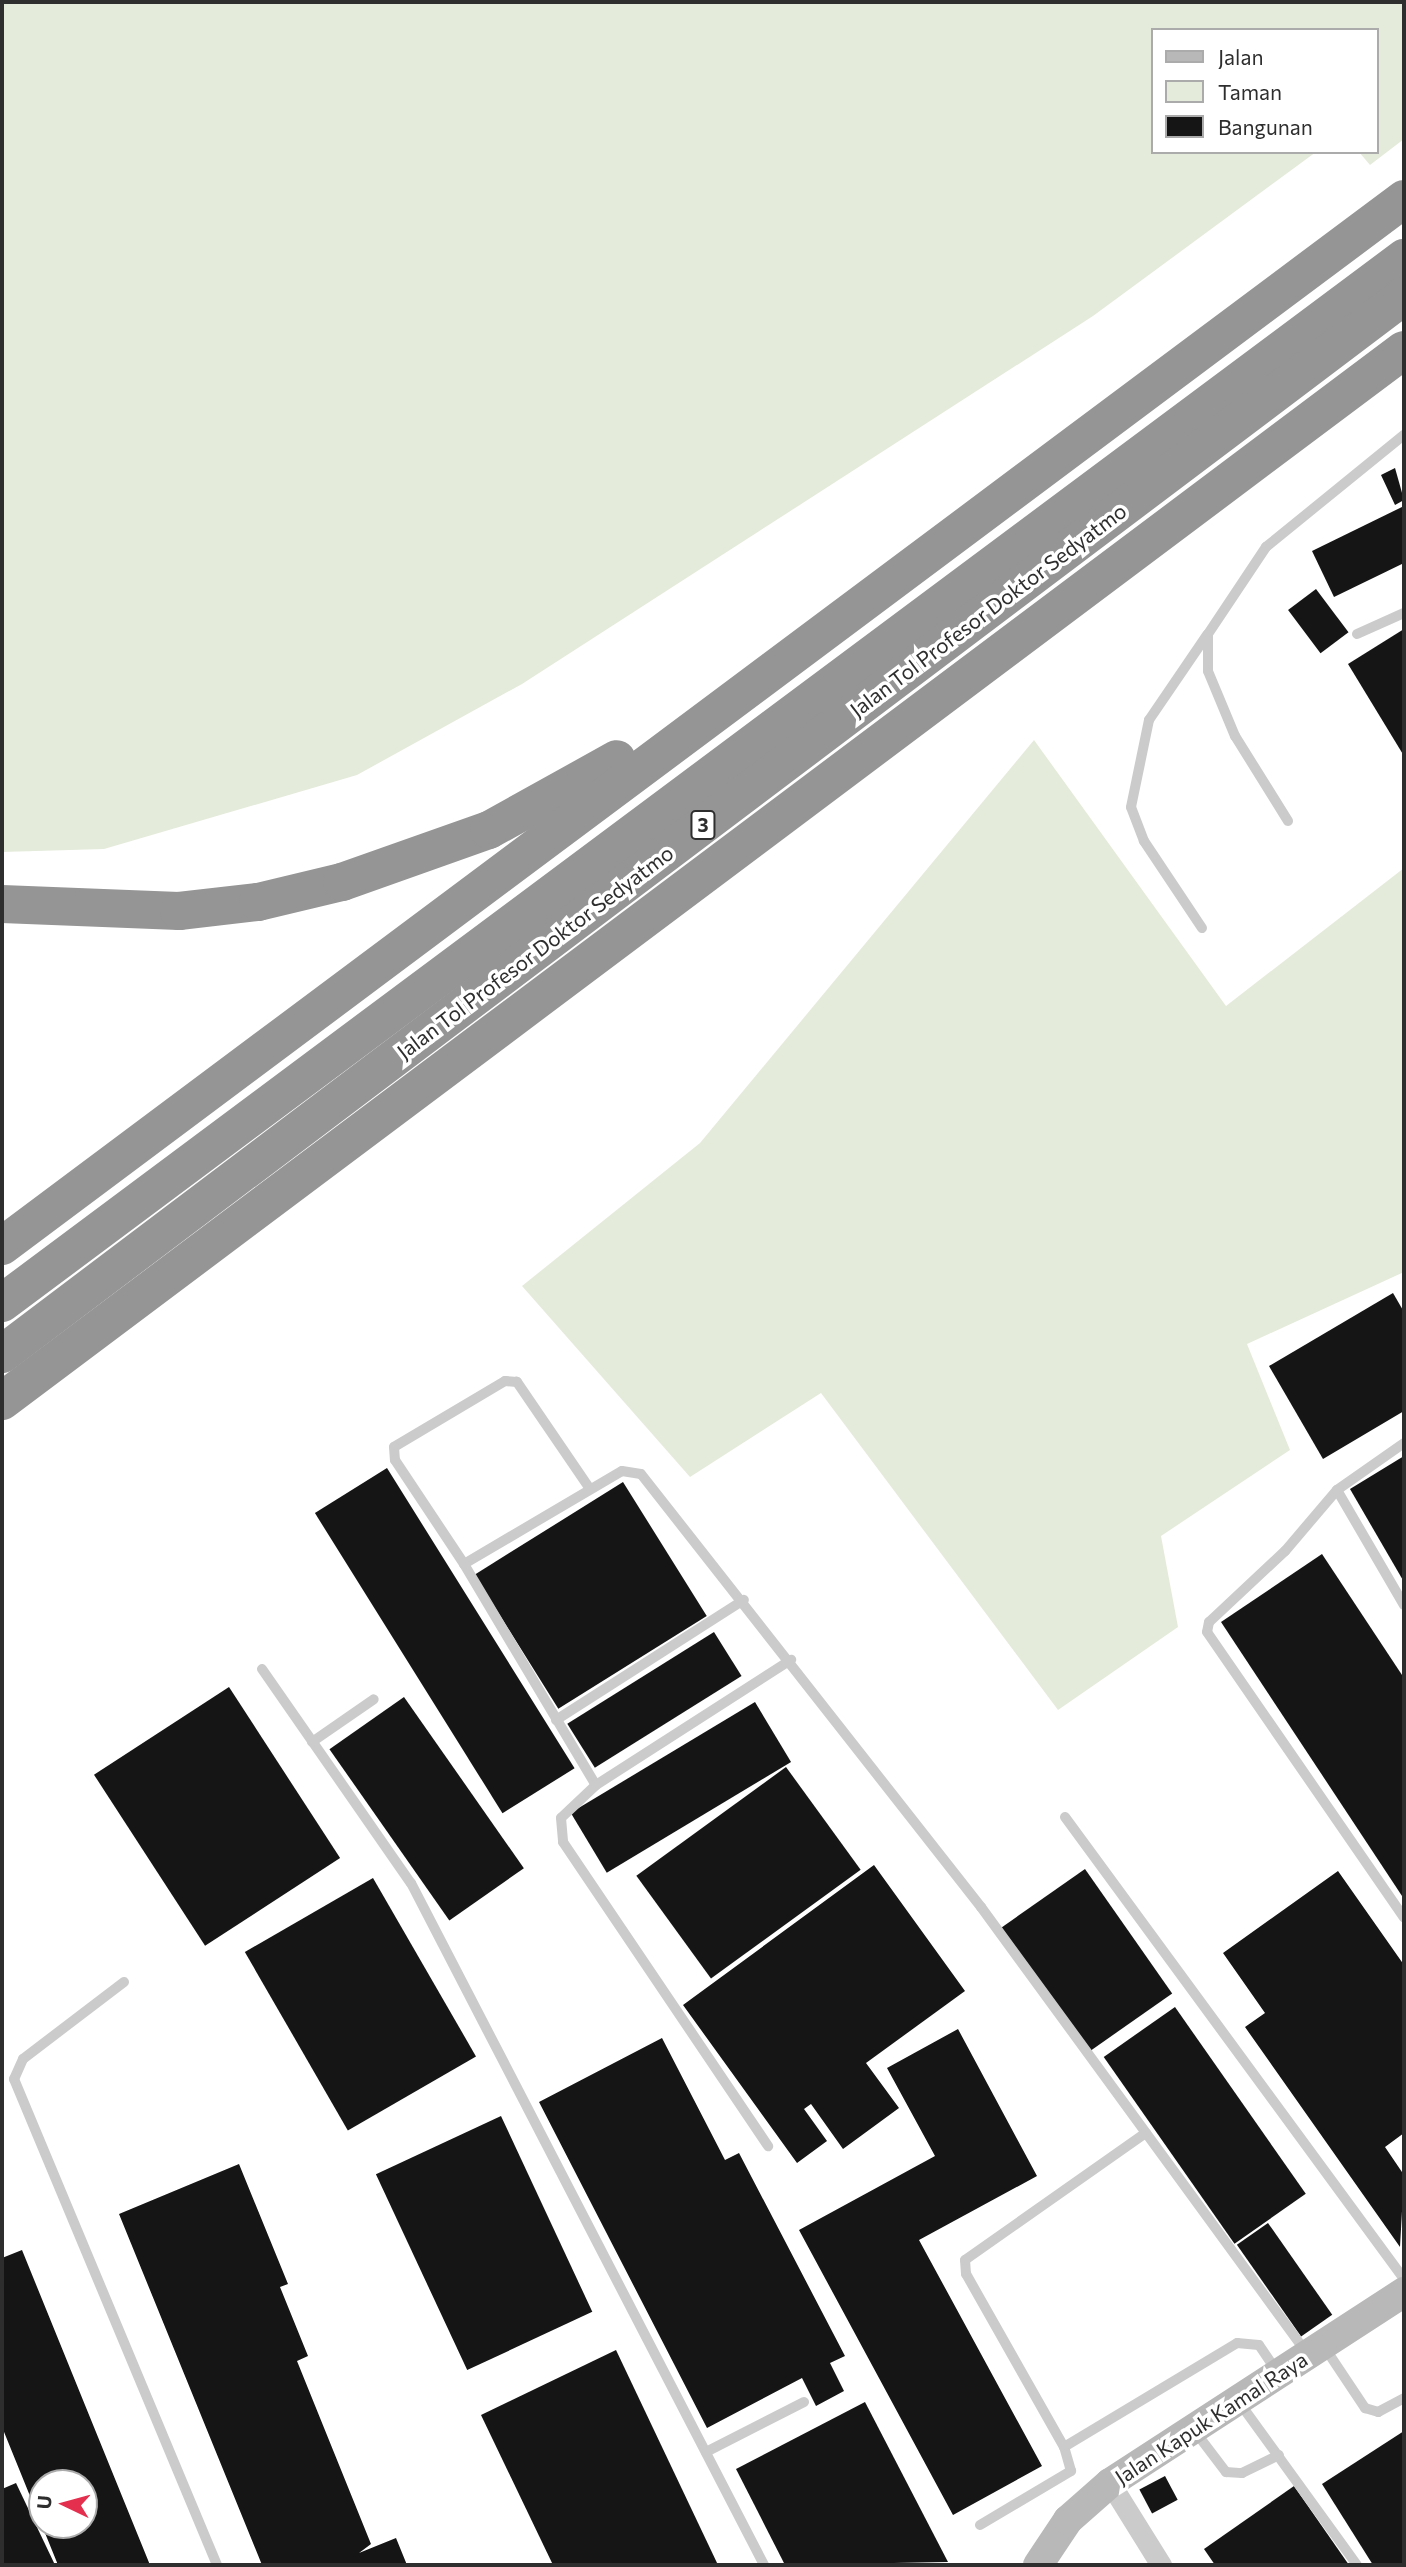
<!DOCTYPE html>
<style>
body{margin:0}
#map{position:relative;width:1406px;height:2567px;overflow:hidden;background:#fff;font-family:Commissioner,sans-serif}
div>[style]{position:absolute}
.green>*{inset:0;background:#e5ebdb}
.building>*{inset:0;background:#151515;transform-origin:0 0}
.lane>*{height:10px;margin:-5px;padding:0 5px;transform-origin:5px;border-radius:5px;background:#cbcbcb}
.street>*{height:21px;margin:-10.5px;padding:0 10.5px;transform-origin:10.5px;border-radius:10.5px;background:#cbcbcb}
.secondary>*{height:30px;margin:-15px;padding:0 15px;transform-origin:15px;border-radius:15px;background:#b8b8b8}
.highway>*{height:38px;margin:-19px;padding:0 19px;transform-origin:19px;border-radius:19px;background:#959595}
span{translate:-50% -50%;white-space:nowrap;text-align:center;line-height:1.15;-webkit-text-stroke:7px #fff;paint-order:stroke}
.shield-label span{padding:2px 5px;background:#fff;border:2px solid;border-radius:5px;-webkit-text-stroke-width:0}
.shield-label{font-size:19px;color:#2e2e2e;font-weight:700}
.street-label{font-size:21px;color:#2e2e2e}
.frame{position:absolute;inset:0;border:4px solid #2e2e2e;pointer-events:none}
.legend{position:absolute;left:1151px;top:28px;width:228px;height:126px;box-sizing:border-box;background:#fff;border:2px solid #ababab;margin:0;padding:9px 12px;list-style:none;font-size:21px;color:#2e2e2e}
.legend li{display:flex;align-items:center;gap:14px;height:35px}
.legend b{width:35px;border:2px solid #ababab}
.north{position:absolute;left:28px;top:2469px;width:70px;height:70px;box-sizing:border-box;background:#fff;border:2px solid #ababab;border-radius:50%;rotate:275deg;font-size:19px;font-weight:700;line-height:28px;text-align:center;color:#2e2e2e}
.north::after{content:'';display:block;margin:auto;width:24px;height:32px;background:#e4304e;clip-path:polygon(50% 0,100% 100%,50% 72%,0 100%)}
</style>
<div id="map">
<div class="green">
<i style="clip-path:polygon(2px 2px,1404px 2px,1404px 139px,1370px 165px,1359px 152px,1376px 152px,1376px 30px,1152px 30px,1152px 152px,1316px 152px,1093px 316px,522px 684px,357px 775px,104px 849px,2px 852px)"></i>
<i style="clip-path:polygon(1034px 740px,1226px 1006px,1404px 868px,1404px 1272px,1247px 1344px,1290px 1450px,1161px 1536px,1178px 1627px,1058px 1710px,821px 1393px,690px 1477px,522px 1286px,700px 1143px)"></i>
</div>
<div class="building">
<i style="clip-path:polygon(1395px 468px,1404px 500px,1395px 505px,1381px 475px)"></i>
<i style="clip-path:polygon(1404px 506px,1404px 563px,1334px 597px,1312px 551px)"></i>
<i style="left:1316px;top:589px;width:54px;height:35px;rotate:53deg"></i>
<i style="clip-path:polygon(1404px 629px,1404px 756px,1348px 664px)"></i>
<i style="clip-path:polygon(1393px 1293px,1404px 1312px,1404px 1411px,1323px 1459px,1269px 1366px)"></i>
<i style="clip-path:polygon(1404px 1456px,1404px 1582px,1350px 1489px)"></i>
<i style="left:387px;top:1468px;width:354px;height:85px;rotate:58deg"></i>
<i style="left:623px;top:1482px;width:158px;height:175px;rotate:58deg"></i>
<i style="clip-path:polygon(1322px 1554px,1404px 1678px,1404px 1899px,1221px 1622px)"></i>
<i style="left:714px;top:1632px;width:52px;height:173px;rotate:58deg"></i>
<i style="left:229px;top:1687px;width:204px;height:161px;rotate:57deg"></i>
<i style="left:404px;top:1697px;width:209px;height:91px;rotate:55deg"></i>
<i style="left:755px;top:1702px;width:70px;height:215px;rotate:59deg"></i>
<i style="left:786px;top:1767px;width:127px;height:185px;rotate:54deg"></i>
<i style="clip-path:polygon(874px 1865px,965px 1991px,866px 2063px,899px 2108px,843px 2149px,811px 2104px,804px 2109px,827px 2141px,797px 2163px,683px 2005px)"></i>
<i style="left:1085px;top:1869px;width:152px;height:104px;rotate:55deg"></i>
<i style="clip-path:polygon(1338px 1871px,1404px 1965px,1404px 2133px,1385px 2147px,1404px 2175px,1400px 2247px,1245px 2027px,1265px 2013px,1223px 1953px)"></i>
<i style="left:373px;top:1878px;width:206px;height:148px;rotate:60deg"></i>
<i style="left:1175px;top:2007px;width:228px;height:87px;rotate:55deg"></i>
<i style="clip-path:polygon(958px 2029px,1037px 2176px,919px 2240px,1042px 2466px,953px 2515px,799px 2230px,935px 2156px,887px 2068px)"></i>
<i style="clip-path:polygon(662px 2038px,725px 2160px,739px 2153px,845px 2356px,830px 2363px,844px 2391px,816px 2406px,802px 2378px,707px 2428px,539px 2102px)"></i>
<i style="left:501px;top:2116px;width:216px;height:138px;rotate:65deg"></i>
<i style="clip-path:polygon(239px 2164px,288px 2284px,280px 2287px,308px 2356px,297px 2361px,371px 2544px,359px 2553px,396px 2538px,407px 2565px,262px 2565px,119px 2214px)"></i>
<i style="left:1268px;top:2223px;width:112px;height:38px;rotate:55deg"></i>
<i style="clip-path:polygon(evenodd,22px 2250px,150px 2565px,58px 2565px,2px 2427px,2px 2258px,22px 2250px,42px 2483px,84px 2483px,84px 2525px,42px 2525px,42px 2483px)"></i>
<i style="clip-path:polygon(616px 2350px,718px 2565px,553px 2565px,481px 2415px)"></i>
<i style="clip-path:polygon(865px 2402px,948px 2562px,785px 2565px,736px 2469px)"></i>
<i style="clip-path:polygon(1404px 2431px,1404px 2565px,1373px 2565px,1322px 2484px)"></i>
<i style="left:1165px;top:2476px;width:27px;height:29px;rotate:62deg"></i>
<i style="clip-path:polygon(16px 2483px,55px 2565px,2px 2565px,2px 2489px)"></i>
<i style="clip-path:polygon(1294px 2486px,1349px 2565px,1215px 2565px,1204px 2549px)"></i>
</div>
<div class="lane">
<i style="left:1357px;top:634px;width:51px;rotate:-24.1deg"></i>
<i style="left:1288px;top:821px;width:100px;rotate:-121.9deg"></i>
<i style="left:1235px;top:736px;width:70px;rotate:-112.6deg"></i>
<i style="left:1208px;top:671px;width:37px;rotate:-90deg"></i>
<i style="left:1208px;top:634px;width:105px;rotate:-56.3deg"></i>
<i style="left:1266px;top:547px;width:178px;rotate:-39.1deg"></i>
<i style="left:1202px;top:928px;width:105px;rotate:-123.7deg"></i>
<i style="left:1144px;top:841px;width:36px;rotate:-111deg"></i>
<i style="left:1131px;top:807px;width:89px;rotate:-78.3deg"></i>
<i style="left:1149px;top:720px;width:103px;rotate:-55.7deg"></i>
<i style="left:1404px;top:1443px;width:82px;rotate:145deg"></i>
<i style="left:1337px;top:1490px;width:80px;rotate:130.4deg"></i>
<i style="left:1285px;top:1551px;width:104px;rotate:136.9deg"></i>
<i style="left:1209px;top:1622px;width:10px;rotate:101deg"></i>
<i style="left:1207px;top:1632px;width:347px;rotate:55.4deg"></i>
<i style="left:590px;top:1489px;width:130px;rotate:-124.3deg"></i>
<i style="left:517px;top:1382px;width:12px;rotate:-175deg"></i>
<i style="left:505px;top:1381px;width:129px;rotate:149.3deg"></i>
<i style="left:394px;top:1447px;width:13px;rotate:86deg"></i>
<i style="left:395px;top:1460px;width:125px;rotate:56.4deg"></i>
<i style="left:464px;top:1564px;width:183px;rotate:-30.5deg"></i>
<i style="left:622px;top:1471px;width:19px;rotate:9deg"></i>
<i style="left:641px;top:1474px;width:551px;rotate:51.86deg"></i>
<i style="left:981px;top:1907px;width:551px;rotate:53.86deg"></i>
<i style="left:1337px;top:1490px;width:133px;rotate:59.8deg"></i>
<i style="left:464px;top:1564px;width:257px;rotate:59.2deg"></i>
<i style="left:596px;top:1785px;width:48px;rotate:136.7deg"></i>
<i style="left:561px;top:1818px;width:24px;rotate:85deg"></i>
<i style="left:563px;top:1842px;width:367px;rotate:56deg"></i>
<i style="left:262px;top:1669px;width:261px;rotate:55.2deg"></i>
<i style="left:411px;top:1883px;width:768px;rotate:62.63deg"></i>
<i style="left:556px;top:1720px;width:223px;rotate:-32.6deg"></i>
<i style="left:312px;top:1742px;width:75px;rotate:-34.7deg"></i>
<i style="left:596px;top:1785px;width:232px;rotate:-32.7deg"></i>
<i style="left:1065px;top:1817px;width:573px;rotate:53.73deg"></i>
<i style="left:124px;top:1982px;width:127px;rotate:142.7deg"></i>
<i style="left:23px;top:2059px;width:22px;rotate:114deg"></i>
<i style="left:14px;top:2079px;width:527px;rotate:67.33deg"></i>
<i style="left:1323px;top:2345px;width:76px;rotate:56.3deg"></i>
<i style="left:1365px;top:2408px;width:14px;rotate:17deg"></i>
<i style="left:1378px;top:2412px;width:30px;rotate:-28deg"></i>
<i style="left:1239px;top:2402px;width:201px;rotate:54.1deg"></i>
<i style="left:1194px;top:2430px;width:53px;rotate:52.7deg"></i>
<i style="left:1226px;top:2472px;width:16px;rotate:4deg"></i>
<i style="left:1242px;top:2473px;width:41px;rotate:-25.9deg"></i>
<i style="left:1064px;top:2447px;width:202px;rotate:-31deg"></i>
<i style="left:1237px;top:2343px;width:22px;rotate:5deg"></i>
<i style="left:1259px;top:2345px;width:32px;rotate:56deg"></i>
<i style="left:706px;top:2452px;width:110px;rotate:-27deg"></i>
<i style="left:980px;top:2525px;width:106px;rotate:-30.7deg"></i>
<i style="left:1071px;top:2471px;width:25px;rotate:-106deg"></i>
<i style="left:1064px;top:2447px;width:199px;rotate:-119.5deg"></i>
<i style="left:966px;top:2274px;width:14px;rotate:-94deg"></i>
<i style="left:965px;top:2260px;width:221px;rotate:-35.1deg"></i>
</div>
<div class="street">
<i style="left:1110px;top:2483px;width:97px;rotate:58.1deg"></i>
</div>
<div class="secondary">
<i style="left:1038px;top:2565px;width:54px;rotate:-56.3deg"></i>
<i style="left:1068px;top:2520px;width:56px;rotate:-41.4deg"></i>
<i style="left:1110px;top:2483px;width:351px;rotate:-33deg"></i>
</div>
<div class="highway">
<i style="left:2px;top:904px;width:177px;rotate:2.3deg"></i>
<i style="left:179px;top:911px;width:80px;rotate:-6.5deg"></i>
<i style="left:258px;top:902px;width:86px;rotate:-13.4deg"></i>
<i style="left:342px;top:882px;width:156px;rotate:-19.5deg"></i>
<i style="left:489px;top:830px;width:146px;rotate:-29deg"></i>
<i style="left:2px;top:1246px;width:1750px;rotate:-36.75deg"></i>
<i style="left:2px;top:1303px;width:1749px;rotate:-36.7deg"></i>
<i style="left:2px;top:1354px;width:1756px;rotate:-37.04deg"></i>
<i style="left:2px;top:1401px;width:1752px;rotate:-36.86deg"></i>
</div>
<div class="shield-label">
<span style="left:703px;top:825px">3</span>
</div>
<div class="street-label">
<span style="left:988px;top:610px;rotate:-37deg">Jalan Tol Profesor Doktor Sedyatmo</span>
<span style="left:535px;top:952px;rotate:-37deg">Jalan Tol Profesor Doktor Sedyatmo</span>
<span style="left:1211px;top:2418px;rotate:-33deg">Jalan Kapuk Kamal Raya</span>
</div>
<div class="frame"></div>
<ul class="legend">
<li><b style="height:9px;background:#b8b8b8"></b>Jalan</li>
<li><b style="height:19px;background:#e5ebdb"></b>Taman</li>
<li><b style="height:19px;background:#151515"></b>Bangunan</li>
</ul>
<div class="north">U</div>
</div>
